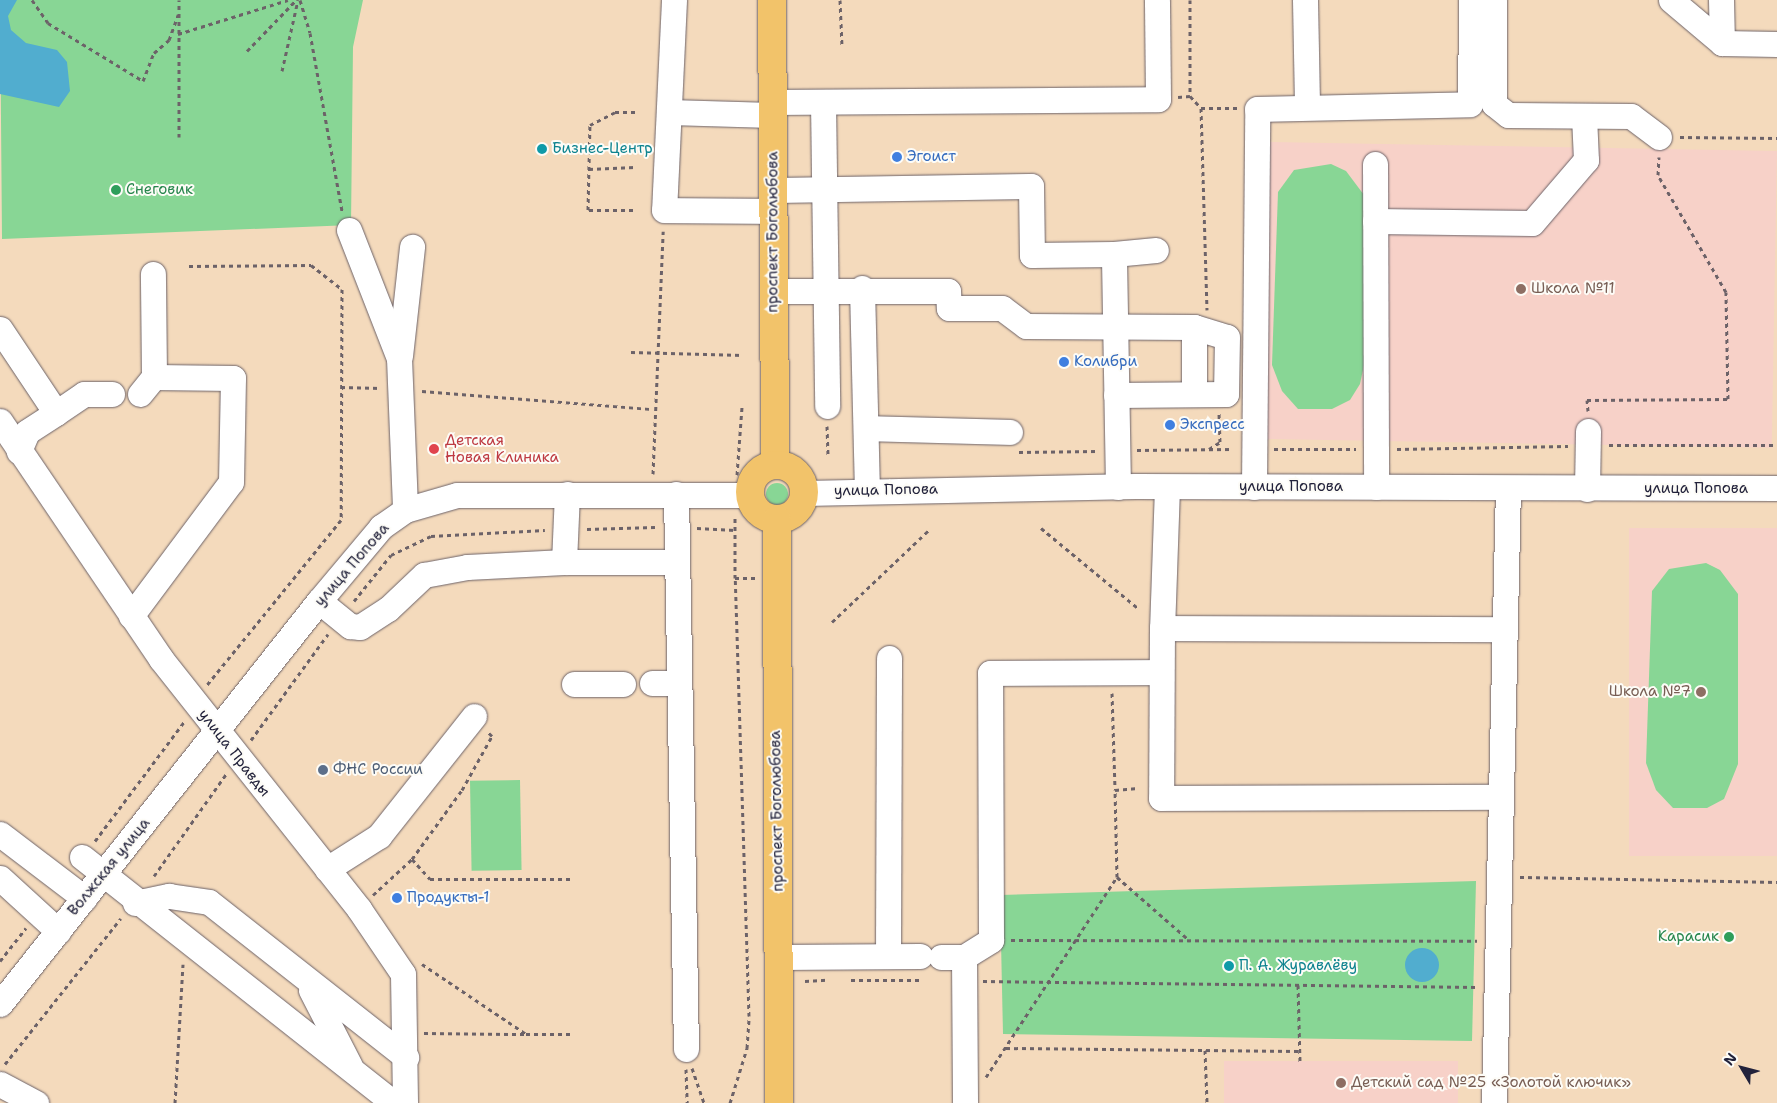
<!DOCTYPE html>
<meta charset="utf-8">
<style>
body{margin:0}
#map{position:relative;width:1777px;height:1103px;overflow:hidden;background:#f4dabc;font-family:"Shantell Sans",sans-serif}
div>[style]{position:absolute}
.built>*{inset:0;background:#f7d1c8;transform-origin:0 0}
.green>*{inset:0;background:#88d695;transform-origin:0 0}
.round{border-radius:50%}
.water>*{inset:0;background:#51adcf}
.path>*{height:3px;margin-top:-1.5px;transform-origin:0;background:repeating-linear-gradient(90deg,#6c6268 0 4px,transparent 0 8px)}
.roads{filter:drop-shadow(0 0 1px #6c6268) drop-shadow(0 0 1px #6c6268)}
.minor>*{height:25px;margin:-12.5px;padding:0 12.5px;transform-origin:12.5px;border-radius:12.5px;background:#fff}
.major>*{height:28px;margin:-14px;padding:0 14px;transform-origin:14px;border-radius:14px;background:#f2c36a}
.major>.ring{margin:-14px;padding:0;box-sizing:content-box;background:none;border:28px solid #f2c36a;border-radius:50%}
.dots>*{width:14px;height:14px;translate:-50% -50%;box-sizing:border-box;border:2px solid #fdfcf7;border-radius:50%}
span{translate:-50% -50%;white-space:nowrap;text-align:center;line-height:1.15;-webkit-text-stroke:4px #fdfcf7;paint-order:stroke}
.culture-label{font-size:15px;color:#0d838f}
.left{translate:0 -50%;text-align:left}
.shop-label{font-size:15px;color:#366cbe}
.leisure-label{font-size:15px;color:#27864d}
.right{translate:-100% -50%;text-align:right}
.street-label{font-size:15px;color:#22223b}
.education-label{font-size:15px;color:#785e54}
.health-label{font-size:15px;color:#be3a42}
.service-label{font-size:15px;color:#4e5e75}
.north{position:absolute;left:1717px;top:1043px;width:50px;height:50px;-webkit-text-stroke:4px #fdfcf7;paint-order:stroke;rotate:307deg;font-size:14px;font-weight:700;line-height:20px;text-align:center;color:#22223b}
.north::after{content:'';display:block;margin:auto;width:18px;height:22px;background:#22223b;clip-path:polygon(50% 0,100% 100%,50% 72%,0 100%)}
</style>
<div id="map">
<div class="built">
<i style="left:1266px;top:142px;width:511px;height:297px;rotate:1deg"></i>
<i style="left:1629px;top:528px;width:148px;height:328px"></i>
<i style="left:1458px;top:1061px;width:42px;height:234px;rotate:90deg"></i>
</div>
<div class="green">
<i style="clip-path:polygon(0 0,363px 0,353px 47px,351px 225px,2px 239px)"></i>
<i style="clip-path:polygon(1331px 164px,1346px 171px,1364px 195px,1364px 365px,1360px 384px,1350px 400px,1332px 409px,1298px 409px,1282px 391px,1272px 365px,1278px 192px,1294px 170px)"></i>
<i class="round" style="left:766px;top:483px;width:22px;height:22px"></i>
<i style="clip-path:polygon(1706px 563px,1720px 570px,1738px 594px,1738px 764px,1724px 799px,1707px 808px,1673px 808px,1656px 790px,1646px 763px,1652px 591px,1669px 569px)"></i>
<i style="left:520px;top:780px;width:90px;height:50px;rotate:89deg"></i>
<i style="clip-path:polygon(1476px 881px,1472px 1041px,1003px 1034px,1000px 895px)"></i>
</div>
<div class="water">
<i style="clip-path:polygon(0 0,17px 0,8px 16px,11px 30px,26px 43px,57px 50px,67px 62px,70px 91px,59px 107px,0 94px)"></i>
<i class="round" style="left:1405px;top:948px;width:34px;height:34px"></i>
</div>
<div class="path">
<i style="left:32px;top:0;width:28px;rotate:55deg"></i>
<i style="left:48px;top:23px;width:111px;rotate:31.4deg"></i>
<i style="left:143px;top:81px;width:30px;rotate:-69deg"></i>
<i style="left:154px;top:53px;width:20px;rotate:-41deg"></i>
<i style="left:169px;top:40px;width:27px;rotate:-70deg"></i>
<i style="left:300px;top:0;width:34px;rotate:73deg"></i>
<i style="left:310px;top:33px;width:181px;rotate:79.8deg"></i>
<i style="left:840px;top:0;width:45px;rotate:87.5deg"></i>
<i style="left:1190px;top:0;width:96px;rotate:90deg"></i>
<i style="left:1190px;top:96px;width:16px;rotate:47deg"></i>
<i style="left:1201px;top:108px;width:202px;rotate:88.3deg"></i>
<i style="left:178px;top:34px;width:115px;rotate:-17.2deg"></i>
<i style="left:247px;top:51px;width:71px;rotate:-46.1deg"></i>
<i style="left:282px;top:71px;width:73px;rotate:-77.3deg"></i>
<i style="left:1178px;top:97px;width:12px;rotate:-5deg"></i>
<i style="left:1201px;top:108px;width:37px"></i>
<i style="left:179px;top:137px;width:137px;rotate:-90deg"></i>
<i style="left:1680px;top:137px;width:97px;rotate:0.6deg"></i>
<i style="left:589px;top:169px;width:46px;rotate:-2.5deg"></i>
<i style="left:633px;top:210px;width:45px;rotate:180deg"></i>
<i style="left:588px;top:210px;width:85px;rotate:-88.7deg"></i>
<i style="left:590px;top:125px;width:28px;rotate:-27deg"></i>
<i style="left:615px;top:112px;width:23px"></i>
<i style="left:189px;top:266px;width:122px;rotate:-0.5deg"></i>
<i style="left:311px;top:265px;width:39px;rotate:38deg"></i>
<i style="left:342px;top:289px;width:231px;rotate:90.2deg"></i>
<i style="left:341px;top:520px;width:213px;rotate:129.1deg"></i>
<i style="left:631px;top:352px;width:112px;rotate:1.5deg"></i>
<i style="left:341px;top:387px;width:40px;rotate:1.4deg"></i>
<i style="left:422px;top:391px;width:231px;rotate:4.5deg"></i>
<i style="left:1588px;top:411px;width:11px;rotate:-95deg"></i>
<i style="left:1587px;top:400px;width:141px;rotate:-0.4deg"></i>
<i style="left:1728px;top:399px;width:107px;rotate:-91.1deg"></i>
<i style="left:1726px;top:292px;width:135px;rotate:-120.2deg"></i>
<i style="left:1658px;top:175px;width:18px;rotate:-87deg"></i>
<i style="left:827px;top:426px;width:29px;rotate:88deg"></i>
<i style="left:1609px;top:445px;width:168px"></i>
<i style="left:1209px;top:449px;width:13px;rotate:-32deg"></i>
<i style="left:1220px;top:442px;width:29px;rotate:-92deg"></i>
<i style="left:1274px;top:449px;width:82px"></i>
<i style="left:1397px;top:449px;width:171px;rotate:-1deg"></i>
<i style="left:1137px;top:450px;width:96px;rotate:-0.6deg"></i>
<i style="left:1019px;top:452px;width:79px;rotate:-0.7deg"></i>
<i style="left:653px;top:474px;width:243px;rotate:-87.6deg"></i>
<i style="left:737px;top:475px;width:68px;rotate:-85.8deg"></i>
<i style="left:697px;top:528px;width:38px;rotate:3deg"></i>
<i style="left:1041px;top:528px;width:127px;rotate:39.6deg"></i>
<i style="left:587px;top:529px;width:68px;rotate:-1.7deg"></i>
<i style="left:735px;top:578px;width:62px;rotate:-90deg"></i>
<i style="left:354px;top:601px;width:59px;rotate:-51.2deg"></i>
<i style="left:391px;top:555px;width:44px;rotate:-25.4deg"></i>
<i style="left:431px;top:536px;width:114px;rotate:-3deg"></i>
<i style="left:832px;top:622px;width:134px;rotate:-43.5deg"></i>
<i style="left:1112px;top:693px;width:97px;rotate:88.2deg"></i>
<i style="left:251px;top:740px;width:131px;rotate:-54deg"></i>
<i style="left:95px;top:841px;width:149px;rotate:-53.2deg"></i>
<i style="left:412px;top:859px;width:85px;rotate:-54.1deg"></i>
<i style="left:462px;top:790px;width:62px;rotate:-60.9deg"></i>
<i style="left:492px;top:736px;width:7px;rotate:-135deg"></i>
<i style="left:154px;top:876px;width:126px;rotate:-54.7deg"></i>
<i style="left:1117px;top:877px;width:97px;rotate:41.2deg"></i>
<i style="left:1520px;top:877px;width:257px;rotate:1.1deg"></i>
<i style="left:373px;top:895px;width:53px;rotate:-42.7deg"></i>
<i style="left:412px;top:859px;width:27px;rotate:48deg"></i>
<i style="left:430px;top:879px;width:142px"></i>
<i style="left:1011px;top:940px;width:466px;rotate:0.1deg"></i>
<i style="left:0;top:961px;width:42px;rotate:-51.8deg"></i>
<i style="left:422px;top:964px;width:125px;rotate:33.9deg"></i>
<i style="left:526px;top:1034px;width:44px"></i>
<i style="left:851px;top:980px;width:69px"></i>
<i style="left:805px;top:981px;width:22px;rotate:-3deg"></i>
<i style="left:983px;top:981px;width:494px;rotate:0.7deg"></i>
<i style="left:1298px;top:985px;width:77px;rotate:88.5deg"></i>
<i style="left:424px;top:1033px;width:101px;rotate:0.6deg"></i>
<i style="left:1006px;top:1048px;width:294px;rotate:0.6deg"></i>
<i style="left:1205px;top:1050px;width:53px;rotate:87.8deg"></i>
<i style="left:5px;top:1064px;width:186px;rotate:-51.5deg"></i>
<i style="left:692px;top:1068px;width:37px;rotate:71deg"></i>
<i style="left:686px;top:1069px;width:34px;rotate:88deg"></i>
<i style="left:986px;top:1077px;width:239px;rotate:-56.8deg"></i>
<i style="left:1117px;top:877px;width:87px;rotate:-91.3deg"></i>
<i style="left:1115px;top:790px;width:23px;rotate:-5deg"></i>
<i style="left:175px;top:1103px;width:139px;rotate:-86.7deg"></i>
<i style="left:730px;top:1103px;width:58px;rotate:-72.8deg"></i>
<i style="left:747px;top:1048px;width:32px;rotate:-86deg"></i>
<i style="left:749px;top:1016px;width:438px;rotate:-91.8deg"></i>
<i style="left:735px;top:578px;width:21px"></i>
</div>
<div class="roads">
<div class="minor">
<i style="left:674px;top:0;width:210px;rotate:92.7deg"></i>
<i style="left:664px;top:210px;width:108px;rotate:0.5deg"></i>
<i style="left:1305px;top:0;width:106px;rotate:88.9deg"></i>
<i style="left:1494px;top:0;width:104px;rotate:90deg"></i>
<i style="left:1494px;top:104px;width:18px;rotate:38deg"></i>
<i style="left:1508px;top:115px;width:123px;rotate:0.5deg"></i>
<i style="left:1631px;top:116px;width:35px;rotate:37deg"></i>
<i style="left:1671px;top:0;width:67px;rotate:40.1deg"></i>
<i style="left:1721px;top:0;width:43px;rotate:88.7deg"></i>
<i style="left:1722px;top:43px;width:55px;rotate:1deg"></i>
<i style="left:772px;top:102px;width:386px;rotate:-0.4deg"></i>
<i style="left:1158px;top:99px;width:99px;rotate:-90.6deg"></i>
<i style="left:823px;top:102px;width:304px;rotate:89.2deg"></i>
<i style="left:669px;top:112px;width:103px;rotate:1.7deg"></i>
<i style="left:1375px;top:164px;width:323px;rotate:89.8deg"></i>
<i style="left:772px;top:190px;width:259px;rotate:-0.9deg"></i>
<i style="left:1031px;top:186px;width:69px;rotate:89.2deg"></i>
<i style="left:1032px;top:255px;width:82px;rotate:-0.7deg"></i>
<i style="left:1375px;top:221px;width:157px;rotate:0.7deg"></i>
<i style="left:1532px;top:223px;width:83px;rotate:-49.4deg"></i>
<i style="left:1586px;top:160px;width:44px;rotate:-92.6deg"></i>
<i style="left:349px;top:230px;width:137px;rotate:68.7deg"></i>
<i style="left:399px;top:358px;width:152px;rotate:87.7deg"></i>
<i style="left:862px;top:288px;width:202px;rotate:88.6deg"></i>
<i style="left:773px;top:291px;width:175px"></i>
<i style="left:948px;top:291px;width:17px;rotate:87deg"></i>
<i style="left:949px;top:308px;width:53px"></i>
<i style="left:1002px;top:308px;width:30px;rotate:37deg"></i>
<i style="left:1026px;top:326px;width:168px;rotate:0.3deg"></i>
<i style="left:1194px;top:327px;width:34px;rotate:17deg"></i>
<i style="left:1227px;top:337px;width:57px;rotate:91deg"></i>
<i style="left:1226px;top:394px;width:110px;rotate:179.5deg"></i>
<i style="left:1194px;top:327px;width:66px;rotate:90deg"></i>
<i style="left:0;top:329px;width:101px;rotate:56.3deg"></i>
<i style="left:56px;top:413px;width:35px;rotate:147deg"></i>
<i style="left:27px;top:432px;width:21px;rotate:113deg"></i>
<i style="left:400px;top:356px;width:110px;rotate:-83.7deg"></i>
<i style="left:140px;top:394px;width:22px;rotate:-51deg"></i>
<i style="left:154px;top:377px;width:103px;rotate:-90.6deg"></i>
<i style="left:56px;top:413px;width:34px;rotate:-34deg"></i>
<i style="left:84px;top:394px;width:28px"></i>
<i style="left:0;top:421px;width:287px;rotate:55.9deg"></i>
<i style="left:161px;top:659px;width:319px;rotate:51.6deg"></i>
<i style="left:359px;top:909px;width:78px;rotate:55.9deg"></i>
<i style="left:403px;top:974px;width:129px;rotate:89.1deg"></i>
<i style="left:866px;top:428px;width:144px;rotate:1.6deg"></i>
<i style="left:1118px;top:487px;width:233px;rotate:-91deg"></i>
<i style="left:1114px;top:254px;width:42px;rotate:-5.4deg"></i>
<i style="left:1167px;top:487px;width:141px;rotate:92deg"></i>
<i style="left:1162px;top:628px;width:341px;rotate:0.2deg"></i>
<i style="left:1254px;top:487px;width:378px;rotate:-89.5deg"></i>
<i style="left:1257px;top:109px;width:213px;rotate:-1.3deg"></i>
<i style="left:1470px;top:104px;width:104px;rotate:-89.4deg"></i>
<i style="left:1587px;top:489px;width:58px;rotate:-89deg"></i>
<i style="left:805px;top:493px;width:330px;rotate:-1.2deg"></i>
<i style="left:1135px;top:486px;width:642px;rotate:0.18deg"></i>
<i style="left:676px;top:494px;width:555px;rotate:88.97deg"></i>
<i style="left:564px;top:562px;width:68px;rotate:-87.5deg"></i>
<i style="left:319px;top:601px;width:40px;rotate:39deg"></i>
<i style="left:350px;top:626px;width:10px;rotate:6deg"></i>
<i style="left:360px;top:627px;width:33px;rotate:-33deg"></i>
<i style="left:388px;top:609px;width:50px;rotate:-43.4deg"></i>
<i style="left:424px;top:575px;width:44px;rotate:-10.5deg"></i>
<i style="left:467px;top:567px;width:97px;rotate:-3deg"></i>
<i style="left:564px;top:562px;width:113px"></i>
<i style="left:131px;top:616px;width:167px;rotate:-53.3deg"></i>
<i style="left:231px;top:482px;width:104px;rotate:-88.9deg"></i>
<i style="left:233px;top:378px;width:79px;rotate:-179.3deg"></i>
<i style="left:1162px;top:628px;width:170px;rotate:90.3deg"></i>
<i style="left:1161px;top:798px;width:338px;rotate:-0.2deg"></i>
<i style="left:652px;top:683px;width:27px"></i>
<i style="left:574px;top:684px;width:49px"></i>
<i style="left:0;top:834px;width:106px;rotate:37.3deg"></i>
<i style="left:82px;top:857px;width:397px;rotate:38.3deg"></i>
<i style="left:327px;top:869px;width:62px;rotate:-32.4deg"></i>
<i style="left:379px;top:836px;width:153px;rotate:-51.6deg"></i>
<i style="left:0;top:878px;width:79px;rotate:42.4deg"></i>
<i style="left:135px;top:903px;width:35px;rotate:-12deg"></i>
<i style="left:169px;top:896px;width:40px;rotate:8.5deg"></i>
<i style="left:209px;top:902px;width:251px;rotate:38.2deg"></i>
<i style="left:888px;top:956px;width:298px;rotate:-89.8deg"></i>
<i style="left:779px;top:957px;width:141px;rotate:-0.4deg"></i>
<i style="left:941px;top:957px;width:23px"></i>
<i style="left:964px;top:957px;width:146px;rotate:89.6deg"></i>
<i style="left:964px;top:957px;width:32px;rotate:-32deg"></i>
<i style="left:991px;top:940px;width:267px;rotate:-90.2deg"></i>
<i style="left:990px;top:673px;width:170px;rotate:-0.3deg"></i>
<i style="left:311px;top:990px;width:85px;rotate:62.8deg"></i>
<i style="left:0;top:1004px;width:514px;rotate:-51.64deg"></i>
<i style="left:319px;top:601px;width:97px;rotate:-50deg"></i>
<i style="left:381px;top:527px;width:29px;rotate:-35deg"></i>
<i style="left:405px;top:510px;width:54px;rotate:-16.1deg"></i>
<i style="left:457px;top:495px;width:293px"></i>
<i style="left:0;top:1084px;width:41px;rotate:27.8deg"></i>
<i style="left:1494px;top:1103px;width:615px;rotate:-88.7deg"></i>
</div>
<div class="major">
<i style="left:772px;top:0;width:464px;rotate:89.6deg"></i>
<i class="ring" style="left:750px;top:465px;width:26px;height:26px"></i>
<i style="left:777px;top:520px;width:583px;rotate:89.8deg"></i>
</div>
</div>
<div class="dots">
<i style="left:542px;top:149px;background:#0f9aa8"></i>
<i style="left:897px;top:157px;background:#3f7fe0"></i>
<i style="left:116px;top:190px;background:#2e9e5b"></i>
<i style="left:1521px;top:289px;background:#8d6e63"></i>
<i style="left:1064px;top:362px;background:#3f7fe0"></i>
<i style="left:1170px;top:425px;background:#3f7fe0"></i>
<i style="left:434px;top:449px;background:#e0444e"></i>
<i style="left:1701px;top:692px;background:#8d6e63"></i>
<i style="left:323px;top:770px;background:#5c6f8a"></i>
<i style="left:397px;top:898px;background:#3f7fe0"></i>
<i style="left:1729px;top:937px;background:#2e9e5b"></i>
<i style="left:1229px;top:966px;background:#0f9aa8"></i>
<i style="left:1341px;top:1083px;background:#8d6e63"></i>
</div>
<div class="culture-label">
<span class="left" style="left:552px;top:149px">Бизнес-Центр</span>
<span class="left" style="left:1239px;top:966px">П. А. Журавлёву</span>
</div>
<div class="shop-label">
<span class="left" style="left:907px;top:157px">Эгоист</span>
<span class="left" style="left:1074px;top:362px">Колибри</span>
<span class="left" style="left:1180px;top:425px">Экспресс</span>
<span class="left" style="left:407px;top:898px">Продукты-1</span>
</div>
<div class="leisure-label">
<span class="left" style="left:126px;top:190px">Снеговик</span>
<span class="right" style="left:1719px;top:937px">Карасик</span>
</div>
<div class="street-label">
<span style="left:773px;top:232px;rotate:-90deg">проспект Боголюбова</span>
<span style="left:1291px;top:487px">улица Попова</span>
<span style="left:1696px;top:489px">улица Попова</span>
<span style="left:886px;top:490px;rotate:-1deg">улица Попова</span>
<span style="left:352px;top:565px;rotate:-49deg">улица Попова</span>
<span style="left:234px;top:753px;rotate:52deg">улица Правды</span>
<span style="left:777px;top:811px;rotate:-91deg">проспект Боголюбова</span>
<span style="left:109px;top:867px;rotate:-51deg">Волжская улица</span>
</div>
<div class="education-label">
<span class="left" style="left:1531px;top:289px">Школа №11</span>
<span class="right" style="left:1691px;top:692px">Школа №7</span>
<span class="left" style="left:1351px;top:1083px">Детский сад №25 «Золотой ключик»</span>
</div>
<div class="health-label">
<span class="left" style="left:445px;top:449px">Детская<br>Новая Клиника</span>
</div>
<div class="service-label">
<span class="left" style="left:333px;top:770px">ФНС России</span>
</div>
<div class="north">N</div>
</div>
